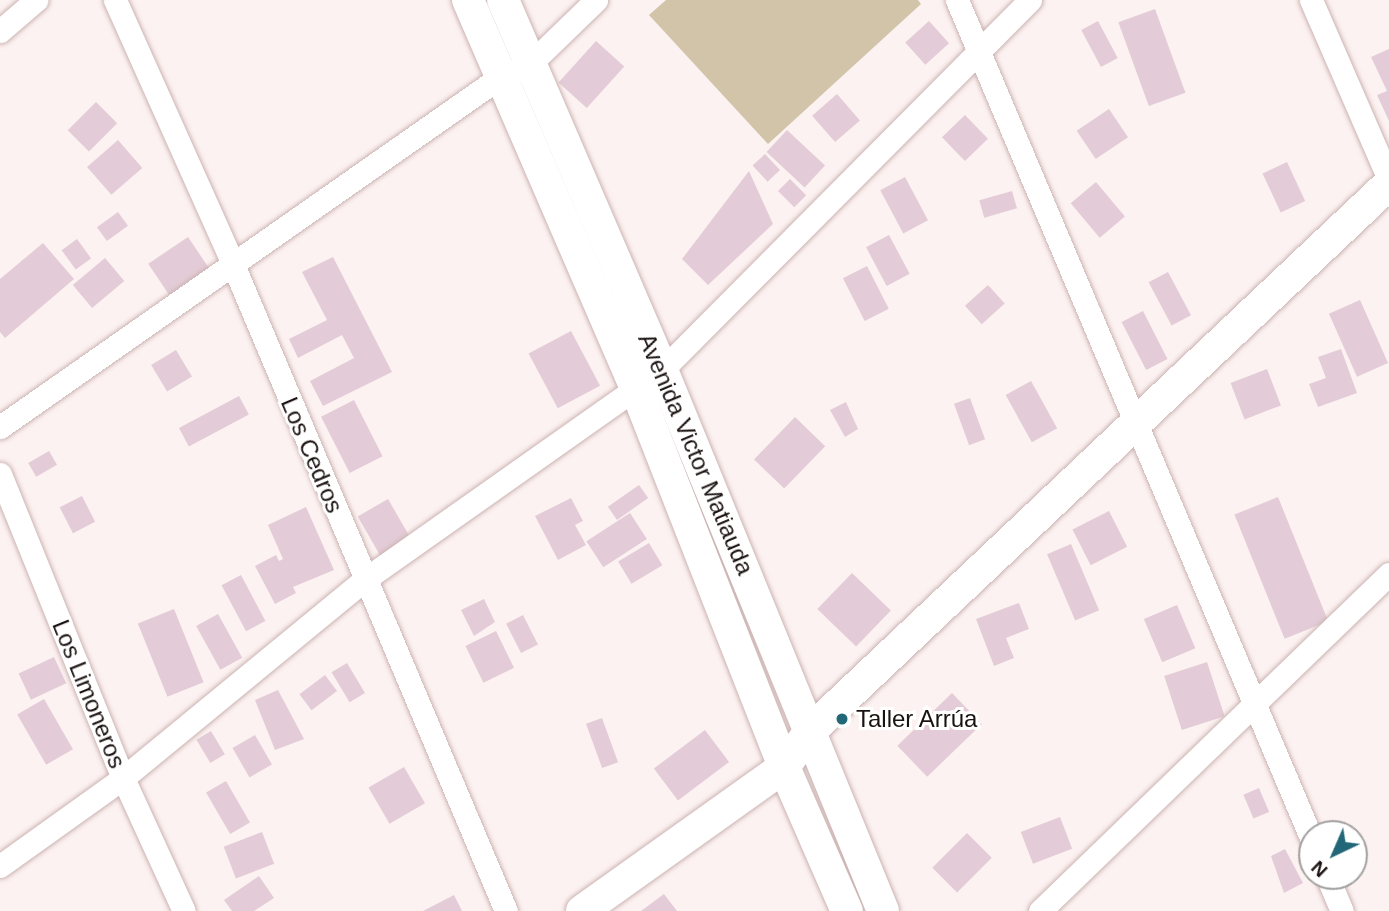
<!DOCTYPE html>
<meta charset="utf-8">
<style>
body{margin:0}
#map{position:relative;width:1389px;height:911px;overflow:hidden;background:#fcf2f1;font-family:Helvetica,sans-serif}
div>[style]{position:absolute}
.green>*{inset:0;background:#d1c4a9}
.building>*{inset:0;background:#e3ccd7;transform-origin:0 0}
.roads{filter:drop-shadow(0 0 2px #cbb3b2) drop-shadow(0 0 2px #cbb3b2)}
.street>*{height:23px;margin:-11.5px;padding:0 11.5px;transform-origin:11.5px;border-radius:11.5px;background:#fff}
.secondary>*{height:32px;margin:-16px;padding:0 16px;transform-origin:16px;border-radius:16px;background:#fff}
.dots>*{width:19px;height:19px;translate:-50% -50%;box-sizing:border-box;border:4px solid #fff;border-radius:50%}
span{translate:-50% -50%;white-space:nowrap;text-align:center;line-height:1.15;-webkit-text-stroke:6px #fff;paint-order:stroke}
.street-label{font-size:24px;color:#1a1111}
.poi-label{font-size:24px;color:#1a1111}
.left{translate:0 -50%;text-align:left}
.north{position:absolute;left:1298px;top:820px;width:70px;height:70px;box-sizing:border-box;background:#fff;border:2px solid #a3a0a0;border-radius:50%;rotate:224deg;font-size:19px;font-weight:700;line-height:28px;text-align:center;color:#1a1111}
.north::after{content:'';display:block;margin:auto;width:24px;height:32px;background:#226777;clip-path:polygon(50% 0,100% 100%,50% 72%,0 100%)}
</style>
<div id="map">
<div class="green">
<i style="clip-path:polygon(666px 0,918px 0,921px 4px,768px 144px,649px 15px)"></i>
</div>
<div class="building">
<i style="left:1155px;top:9px;width:89px;height:39px;rotate:70deg"></i>
<i style="left:929px;top:21px;width:30px;height:32px;rotate:48deg"></i>
<i style="left:1098px;top:21px;width:42px;height:19px;rotate:62deg"></i>
<i style="left:596px;top:41px;width:38px;height:56px;rotate:42deg"></i>
<i style="clip-path:polygon(1389px 49px,1389px 121px,1377px 95px,1387px 91px,1371px 57px)"></i>
<i style="left:837px;top:94px;width:35px;height:33px;rotate:49deg"></i>
<i style="left:96px;top:102px;width:30px;height:40px;rotate:45deg"></i>
<i style="left:1109px;top:109px;width:34px;height:39px;rotate:56deg"></i>
<i style="left:965px;top:115px;width:33px;height:32px;rotate:46deg"></i>
<i style="left:787px;top:130px;width:52px;height:30px;rotate:43deg"></i>
<i style="left:118px;top:140px;width:37px;height:41px;rotate:49deg"></i>
<i style="left:765px;top:154px;width:22px;height:17px;rotate:47deg"></i>
<i style="left:1287px;top:162px;width:43px;height:27px;rotate:65deg"></i>
<i style="clip-path:polygon(749px 171px,773px 224px,708px 285px,682px 259px)"></i>
<i style="left:905px;top:177px;width:49px;height:28px;rotate:62deg"></i>
<i style="left:790px;top:179px;width:23px;height:17px;rotate:45deg"></i>
<i style="left:1096px;top:182px;width:45px;height:33px;rotate:50deg"></i>
<i style="left:1012px;top:191px;width:18px;height:34px;rotate:74deg"></i>
<i style="left:118px;top:212px;width:17px;height:26px;rotate:54deg"></i>
<i style="left:889px;top:235px;width:44px;height:26px;rotate:62deg"></i>
<i style="left:188px;top:237px;width:40px;height:48px;rotate:56deg"></i>
<i style="left:77px;top:239px;width:24px;height:19px;rotate:54deg"></i>
<i style="clip-path:polygon(43px 243px,74px 279px,5px 338px,0 332px,0 279px)"></i>
<i style="clip-path:polygon(333px 257px,392px 372px,323px 406px,310px 381px,354px 358px,342px 335px,298px 358px,289px 339px,327px 320px,302px 272px)"></i>
<i style="left:105px;top:258px;width:30px;height:42px;rotate:50deg"></i>
<i style="left:867px;top:266px;width:48px;height:27px;rotate:63deg"></i>
<i style="left:1168px;top:272px;width:49px;height:22px;rotate:62deg"></i>
<i style="left:988px;top:285px;width:25px;height:31px;rotate:48deg"></i>
<i style="left:1360px;top:300px;width:69px;height:34px;rotate:66deg"></i>
<i style="left:1143px;top:311px;width:54px;height:24px;rotate:63deg"></i>
<i style="left:571px;top:331px;width:62px;height:48px;rotate:62deg"></i>
<i style="clip-path:polygon(1341px 349px,1357px 393px,1318px 407px,1309px 384px,1326px 378px,1318px 357px)"></i>
<i style="left:176px;top:350px;width:31px;height:29px;rotate:59deg"></i>
<i style="left:1267px;top:369px;width:39px;height:39px;rotate:69deg"></i>
<i style="left:1031px;top:381px;width:54px;height:29px;rotate:61deg"></i>
<i style="left:239px;top:396px;width:21px;height:68px;rotate:62deg"></i>
<i style="left:970px;top:398px;width:44px;height:17px;rotate:70deg"></i>
<i style="left:354px;top:400px;width:63px;height:37px;rotate:63deg"></i>
<i style="clip-path:polygon(846px 402px,858px 429px,845px 437px,830px 410px)"></i>
<i style="left:795px;top:417px;width:42px;height:59px;rotate:44deg"></i>
<i style="left:49px;top:451px;width:16px;height:24px;rotate:60deg"></i>
<i style="left:639px;top:485px;width:16px;height:38px;rotate:55deg"></i>
<i style="left:82px;top:496px;width:29px;height:25px;rotate:63deg"></i>
<i style="left:1278px;top:497px;width:134px;height:47px;rotate:68deg"></i>
<i style="clip-path:polygon(571px 498px,583px 521px,575px 525px,586px 545px,558px 560px,535px 516px)"></i>
<i style="left:388px;top:499px;width:51px;height:35px;rotate:60deg"></i>
<i style="clip-path:polygon(306px 507px,334px 570px,293px 587px,296px 593px,275px 604px,255px 566px,276px 555px,279px 561px,283px 559px,268px 525px)"></i>
<i style="left:1109px;top:511px;width:40px;height:41px;rotate:63deg"></i>
<i style="left:630px;top:513px;width:31px;height:52px;rotate:57deg"></i>
<i style="left:649px;top:543px;width:26px;height:36px;rotate:59deg"></i>
<i style="left:1071px;top:544px;width:72px;height:26px;rotate:67deg"></i>
<i style="left:852px;top:573px;width:54px;height:50px;rotate:44deg"></i>
<i style="left:241px;top:575px;width:52px;height:22px;rotate:62deg"></i>
<i style="clip-path:polygon(484px 599px,495px 622px,474px 636px,461px 610px)"></i>
<i style="clip-path:polygon(1019px 603px,1029px 629px,1006px 638px,1014px 658px,994px 666px,976px 619px)"></i>
<i style="left:1177px;top:605px;width:47px;height:36px;rotate:67deg"></i>
<i style="left:174px;top:609px;width:79px;height:39px;rotate:68deg"></i>
<i style="left:218px;top:614px;width:50px;height:25px;rotate:61deg"></i>
<i style="left:523px;top:615px;width:33px;height:19px;rotate:63deg"></i>
<i style="left:496px;top:631px;width:41px;height:34px;rotate:64deg"></i>
<i style="left:54px;top:657px;width:29px;height:39px;rotate:65deg"></i>
<i style="left:1207px;top:662px;width:57px;height:45px;rotate:72deg"></i>
<i style="left:347px;top:663px;width:35px;height:18px;rotate:59deg"></i>
<i style="left:325px;top:675px;width:20px;height:32px;rotate:53deg"></i>
<i style="clip-path:polygon(278px 690px,304px 739px,275px 750px,255px 700px)"></i>
<i style="left:952px;top:693px;width:43px;height:76px;rotate:46deg"></i>
<i style="left:44px;top:699px;width:58px;height:31px;rotate:60deg"></i>
<i style="left:602px;top:718px;width:47px;height:17px;rotate:70deg"></i>
<i style="left:705px;top:730px;width:40px;height:64px;rotate:53deg"></i>
<i style="left:211px;top:731px;width:27px;height:17px;rotate:59deg"></i>
<i style="left:255px;top:735px;width:34px;height:26px;rotate:60deg"></i>
<i style="left:404px;top:767px;width:42px;height:41px;rotate:60deg"></i>
<i style="left:226px;top:781px;width:48px;height:23px;rotate:60deg"></i>
<i style="left:1259px;top:788px;width:26px;height:17px;rotate:67deg"></i>
<i style="left:1060px;top:817px;width:34px;height:42px;rotate:69deg"></i>
<i style="left:262px;top:832px;width:34px;height:41px;rotate:69deg"></i>
<i style="left:967px;top:833px;width:35px;height:49px;rotate:45deg"></i>
<i style="clip-path:polygon(1285px 849px,1303px 883px,1284px 893px,1271px 856px)"></i>
<i style="clip-path:polygon(259px 876px,274px 898px,254px 911px,232px 911px,224px 900px)"></i>
<i style="clip-path:polygon(664px 894px,677px 911px,641px 911px)"></i>
<i style="clip-path:polygon(454px 895px,462px 911px,423px 911px)"></i>
</div>
<div class="roads">
<div class="street">
<i style="left:115px;top:0;width:287px;rotate:65.9deg"></i>
<i style="left:232px;top:262px;width:704px;rotate:67.11deg"></i>
<i style="left:957px;top:0;width:912px;rotate:67.09deg"></i>
<i style="left:1311px;top:0;width:195px;rotate:66.5deg"></i>
<i style="left:0;top:31px;width:48px;rotate:-40.7deg"></i>
<i style="left:0;top:427px;width:610px;rotate:-34.99deg"></i>
<i style="left:500px;top:77px;width:33px;rotate:-23deg"></i>
<i style="left:530px;top:64px;width:92px;rotate:-44.1deg"></i>
<i style="left:0;top:474px;width:328px;rotate:68deg"></i>
<i style="left:123px;top:778px;width:146px;rotate:65.4deg"></i>
<i style="left:0;top:866px;width:151px;rotate:-35.6deg"></i>
<i style="left:123px;top:778px;width:312px;rotate:-39.4deg"></i>
<i style="left:364px;top:580px;width:365px;rotate:-35.2deg"></i>
<i style="left:662px;top:370px;width:522px;rotate:-45.16deg"></i>
<i style="left:1327px;top:876px;width:38px;rotate:67deg"></i>
<i style="left:1040px;top:911px;width:485px;rotate:-44deg"></i>
</div>
<div class="secondary">
<i style="left:468px;top:0;width:424px;rotate:66.6deg"></i>
<i style="left:636px;top:389px;width:406px;rotate:68.6deg"></i>
<i style="left:784px;top:767px;width:157px;rotate:66.4deg"></i>
<i style="left:503px;top:0;width:403px;rotate:66.7deg"></i>
<i style="left:662px;top:370px;width:584px;rotate:67.78deg"></i>
<i style="left:582px;top:911px;width:248px;rotate:-35.5deg"></i>
<i style="left:784px;top:767px;width:44px;rotate:-54.2deg"></i>
<i style="left:810px;top:731px;width:797px;rotate:-43.37deg"></i>
</div>
</div>
<div class="dots">
<i style="left:842px;top:719px;background:#226777"></i>
</div>
<div class="street-label">
<span style="left:696px;top:454px;rotate:67deg">Avenida Victor Matiauda</span>
<span style="left:312px;top:455px;rotate:67deg">Los Cedros</span>
<span style="left:89px;top:694px;rotate:68deg">Los Limoneros</span>
</div>
<div class="poi-label">
<span class="left" style="left:856px;top:719px">Taller Arrúa</span>
</div>
<div class="north">N</div>
</div>
